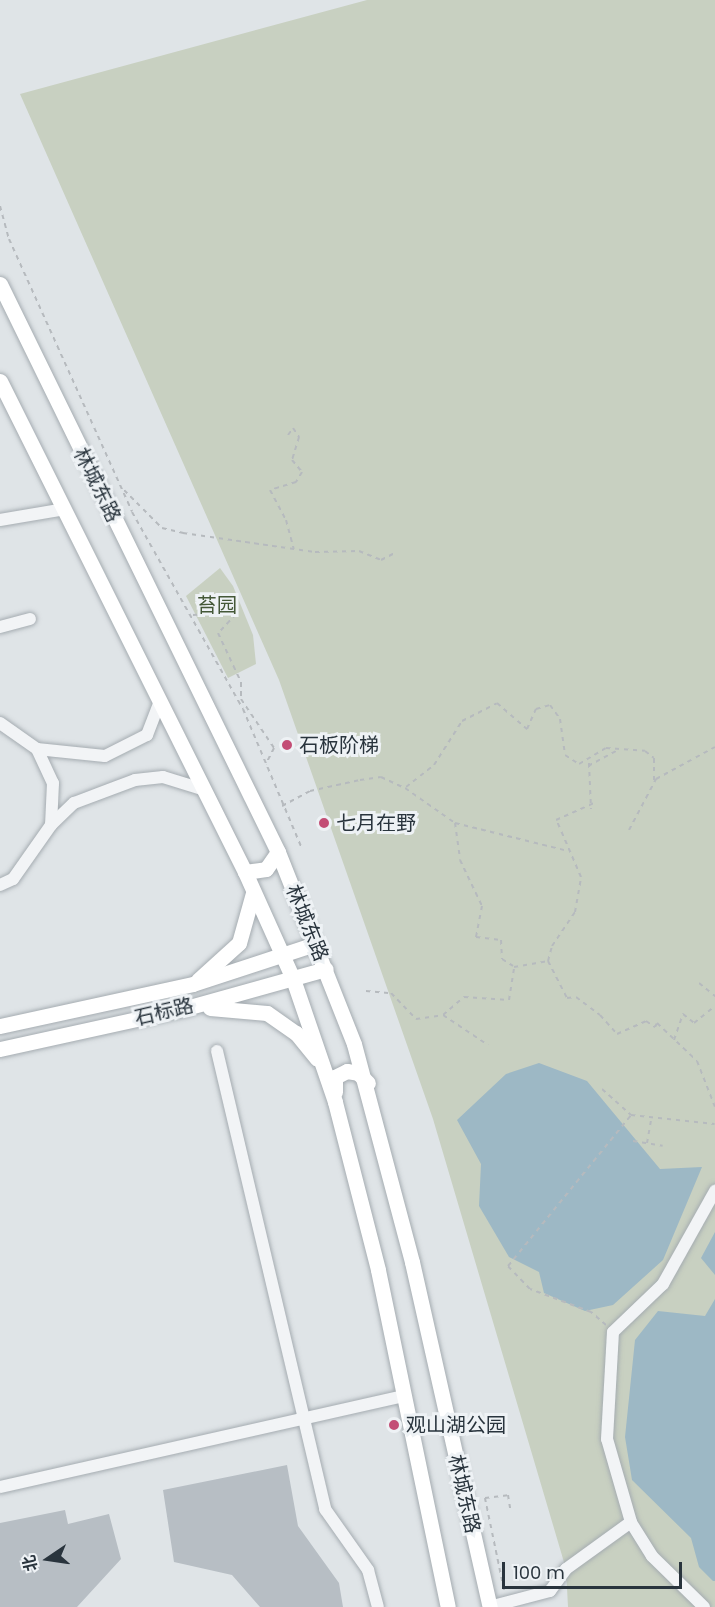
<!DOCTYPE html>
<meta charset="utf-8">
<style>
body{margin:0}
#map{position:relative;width:715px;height:1607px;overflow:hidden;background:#dfe4e7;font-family:Poppins,"Noto Sans SC",sans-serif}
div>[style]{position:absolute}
.green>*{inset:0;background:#c8d0c1}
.water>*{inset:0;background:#9db8c5}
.building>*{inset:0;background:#b7bec4}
.path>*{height:2px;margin-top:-1px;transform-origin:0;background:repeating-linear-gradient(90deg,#b6babe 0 4.5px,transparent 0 9px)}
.roads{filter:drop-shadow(0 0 2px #a5acb1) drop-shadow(0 0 2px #a5acb1)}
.minor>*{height:12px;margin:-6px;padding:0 6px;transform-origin:6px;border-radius:6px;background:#f2f4f6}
.major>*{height:15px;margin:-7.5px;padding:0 7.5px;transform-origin:7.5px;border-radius:7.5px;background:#fff}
.dots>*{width:16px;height:16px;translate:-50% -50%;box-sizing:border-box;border:3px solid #eef2f5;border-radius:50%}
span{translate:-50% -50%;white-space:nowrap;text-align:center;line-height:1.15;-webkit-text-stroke:6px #eef2f5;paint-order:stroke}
.street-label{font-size:20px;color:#29343d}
.park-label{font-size:20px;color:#445838}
.poi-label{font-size:20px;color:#29343d}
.left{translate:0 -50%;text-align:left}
.north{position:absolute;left:18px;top:1529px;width:60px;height:60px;-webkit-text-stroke:4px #eef2f5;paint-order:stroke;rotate:257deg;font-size:16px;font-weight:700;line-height:24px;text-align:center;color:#29343d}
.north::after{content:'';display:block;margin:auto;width:21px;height:27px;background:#29343d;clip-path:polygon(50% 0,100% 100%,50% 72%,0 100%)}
.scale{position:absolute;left:502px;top:1562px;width:180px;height:27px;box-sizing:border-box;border:3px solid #29343d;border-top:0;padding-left:8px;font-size:18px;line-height:21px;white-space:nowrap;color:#29343d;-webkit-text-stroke:4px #eef2f5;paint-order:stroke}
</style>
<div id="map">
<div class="green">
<i style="clip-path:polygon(367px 0,715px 0,715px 1607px,568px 1607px,566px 1569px,433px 1119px,279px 680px,20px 94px)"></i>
<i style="clip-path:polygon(220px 568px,233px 586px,253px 635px,256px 664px,228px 678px,186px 596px)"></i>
</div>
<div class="water">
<i style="clip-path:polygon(539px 1063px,587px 1081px,660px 1169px,702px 1167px,663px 1260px,613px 1305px,585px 1311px,544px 1293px,539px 1272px,509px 1257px,479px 1206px,481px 1164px,457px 1120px,506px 1074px)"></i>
<i style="clip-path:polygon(715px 1232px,715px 1275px,701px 1258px)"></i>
<i style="clip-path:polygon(715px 1299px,715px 1581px,713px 1581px,699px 1567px,691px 1538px,632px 1480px,625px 1437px,635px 1340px,658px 1311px,705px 1316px)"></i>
</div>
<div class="building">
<i style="clip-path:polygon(287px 1465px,298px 1526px,339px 1583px,343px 1607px,260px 1607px,232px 1575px,174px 1562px,163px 1490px)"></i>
<i style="clip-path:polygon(65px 1510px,68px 1524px,109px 1514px,121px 1559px,77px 1607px,0 1607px,0 1523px)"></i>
</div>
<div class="path">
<i style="left:0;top:206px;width:34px;rotate:75deg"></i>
<i style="left:9px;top:239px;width:299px;rotate:65.7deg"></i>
<i style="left:132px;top:512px;width:226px;rotate:60.6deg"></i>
<i style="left:243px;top:709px;width:149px;rotate:67.1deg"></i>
<i style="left:288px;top:435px;width:9px;rotate:-54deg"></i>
<i style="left:293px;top:428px;width:11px;rotate:56deg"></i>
<i style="left:299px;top:437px;width:24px;rotate:107deg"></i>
<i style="left:292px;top:460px;width:16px;rotate:50deg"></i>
<i style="left:302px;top:472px;width:12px;rotate:121deg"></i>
<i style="left:296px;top:482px;width:27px;rotate:163deg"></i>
<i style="left:270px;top:490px;width:34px;rotate:62deg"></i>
<i style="left:286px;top:520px;width:30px;rotate:75deg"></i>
<i style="left:124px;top:490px;width:54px;rotate:45deg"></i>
<i style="left:162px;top:528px;width:22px;rotate:13deg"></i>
<i style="left:183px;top:533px;width:133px;rotate:8.2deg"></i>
<i style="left:315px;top:552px;width:44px;rotate:-1.3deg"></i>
<i style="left:359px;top:551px;width:24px;rotate:22deg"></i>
<i style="left:381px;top:560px;width:16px;rotate:-27deg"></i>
<i style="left:193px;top:615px;width:14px;rotate:-4deg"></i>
<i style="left:207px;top:614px;width:13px;rotate:-45deg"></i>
<i style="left:216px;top:605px;width:22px;rotate:24deg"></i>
<i style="left:236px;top:614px;width:26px;rotate:133deg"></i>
<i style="left:218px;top:633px;width:54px;rotate:64.9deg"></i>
<i style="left:241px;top:682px;width:17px;rotate:90deg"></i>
<i style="left:241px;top:699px;width:59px;rotate:56deg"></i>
<i style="left:274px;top:748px;width:18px;rotate:117deg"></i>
<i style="left:589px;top:763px;width:46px;rotate:87.5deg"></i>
<i style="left:588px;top:766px;width:32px;rotate:-28deg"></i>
<i style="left:406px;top:787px;width:36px;rotate:-38deg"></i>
<i style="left:434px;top:765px;width:52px;rotate:-57.5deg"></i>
<i style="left:462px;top:721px;width:39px;rotate:-27deg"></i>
<i style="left:497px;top:703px;width:40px;rotate:41deg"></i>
<i style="left:527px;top:729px;width:22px;rotate:-66deg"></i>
<i style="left:536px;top:709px;width:15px;rotate:-16deg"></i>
<i style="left:550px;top:705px;width:17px;rotate:54deg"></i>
<i style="left:560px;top:719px;width:36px;rotate:82deg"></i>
<i style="left:565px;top:755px;width:17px;rotate:33deg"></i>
<i style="left:579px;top:764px;width:31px;rotate:-31deg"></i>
<i style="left:606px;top:748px;width:39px;rotate:4deg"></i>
<i style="left:645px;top:751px;width:11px;rotate:38deg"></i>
<i style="left:654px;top:758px;width:24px;rotate:90deg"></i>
<i style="left:282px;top:806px;width:32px;rotate:-28deg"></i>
<i style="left:310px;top:791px;width:51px;rotate:-12.4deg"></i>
<i style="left:360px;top:780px;width:21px;rotate:-8deg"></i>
<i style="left:381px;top:777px;width:26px;rotate:25deg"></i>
<i style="left:405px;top:788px;width:61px;rotate:35deg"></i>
<i style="left:455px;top:823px;width:37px;rotate:82deg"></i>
<i style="left:460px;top:860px;width:51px;rotate:64.4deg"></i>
<i style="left:482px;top:906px;width:32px;rotate:101deg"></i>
<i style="left:476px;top:937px;width:25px;rotate:7deg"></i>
<i style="left:501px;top:940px;width:19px;rotate:87deg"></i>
<i style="left:502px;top:959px;width:13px;rotate:32deg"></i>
<i style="left:556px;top:820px;width:42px;rotate:-24.1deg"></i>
<i style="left:455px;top:823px;width:116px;rotate:13.9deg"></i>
<i style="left:629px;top:830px;width:58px;rotate:-62.1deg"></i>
<i style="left:656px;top:779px;width:67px;rotate:-28.5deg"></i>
<i style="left:548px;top:961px;width:16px;rotate:-75deg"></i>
<i style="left:552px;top:946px;width:41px;rotate:-55.9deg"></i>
<i style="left:575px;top:912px;width:36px;rotate:-80deg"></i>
<i style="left:581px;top:877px;width:63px;rotate:-113.3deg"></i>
<i style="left:699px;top:983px;width:21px;rotate:39deg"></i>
<i style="left:366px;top:991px;width:25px;rotate:5deg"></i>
<i style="left:391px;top:993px;width:36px;rotate:46deg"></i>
<i style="left:416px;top:1019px;width:27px;rotate:-8deg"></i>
<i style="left:443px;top:1015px;width:28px;rotate:-41deg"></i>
<i style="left:464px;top:997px;width:45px;rotate:3.8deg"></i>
<i style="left:509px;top:1000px;width:33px;rotate:-81deg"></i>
<i style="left:514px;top:967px;width:35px;rotate:-10deg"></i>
<i style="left:548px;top:961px;width:42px;rotate:62.8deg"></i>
<i style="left:567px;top:998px;width:9px;rotate:-6deg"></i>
<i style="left:576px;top:997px;width:30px;rotate:37deg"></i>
<i style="left:600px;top:1015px;width:25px;rotate:48deg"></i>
<i style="left:617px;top:1034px;width:32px;rotate:-24deg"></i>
<i style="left:646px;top:1021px;width:11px;rotate:34deg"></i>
<i style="left:655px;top:1027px;width:4px;rotate:-63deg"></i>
<i style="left:657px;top:1023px;width:55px;rotate:43.5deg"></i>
<i style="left:697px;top:1061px;width:49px;rotate:68.6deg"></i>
<i style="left:443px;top:1015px;width:54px;rotate:33.7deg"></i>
<i style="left:674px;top:1040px;width:28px;rotate:-71deg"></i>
<i style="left:683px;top:1014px;width:14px;rotate:39deg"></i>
<i style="left:694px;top:1023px;width:27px;rotate:-39deg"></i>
<i style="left:602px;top:1089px;width:39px;rotate:42deg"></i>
<i style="left:631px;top:1115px;width:84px;rotate:6.1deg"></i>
<i style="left:633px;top:1141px;width:30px;rotate:9deg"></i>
<i style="left:647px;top:1143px;width:23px;rotate:-80deg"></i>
<i style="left:606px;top:1325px;width:20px;rotate:-139deg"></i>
<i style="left:591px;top:1312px;width:65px;rotate:-159.3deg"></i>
<i style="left:530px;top:1289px;width:32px;rotate:-134deg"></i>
<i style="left:508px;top:1266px;width:195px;rotate:-50.8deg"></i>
<i style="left:504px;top:1590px;width:94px;rotate:-101.7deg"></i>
<i style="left:485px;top:1498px;width:23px;rotate:-7deg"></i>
<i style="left:508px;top:1495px;width:18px;rotate:81deg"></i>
</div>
<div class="roads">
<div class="minor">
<i style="left:0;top:520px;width:66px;rotate:-9.6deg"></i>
<i style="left:0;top:627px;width:31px;rotate:-15deg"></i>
<i style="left:0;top:723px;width:45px;rotate:35.1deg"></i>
<i style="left:37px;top:749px;width:38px;rotate:65deg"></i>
<i style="left:53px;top:783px;width:42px;rotate:92.7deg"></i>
<i style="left:51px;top:825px;width:66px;rotate:125.1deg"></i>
<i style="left:13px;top:879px;width:14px;rotate:155deg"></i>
<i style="left:37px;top:749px;width:68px;rotate:5.9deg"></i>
<i style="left:105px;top:756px;width:47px;rotate:-26.6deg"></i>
<i style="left:147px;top:735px;width:36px;rotate:-69deg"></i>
<i style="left:51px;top:825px;width:32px;rotate:-44deg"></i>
<i style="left:74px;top:803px;width:65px;rotate:-20.7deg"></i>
<i style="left:135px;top:780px;width:28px;rotate:-6deg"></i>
<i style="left:163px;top:777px;width:44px;rotate:17.2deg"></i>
<i style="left:217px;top:1051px;width:471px;rotate:76.7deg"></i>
<i style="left:325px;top:1509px;width:75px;rotate:54.8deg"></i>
<i style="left:368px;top:1570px;width:38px;rotate:75deg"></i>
<i style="left:0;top:1487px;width:414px;rotate:-12.7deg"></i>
<i style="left:489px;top:1607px;width:63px;rotate:-14.7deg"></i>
<i style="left:550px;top:1591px;width:27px;rotate:-54deg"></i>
<i style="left:566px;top:1569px;width:80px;rotate:-35.9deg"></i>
<i style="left:704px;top:1607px;width:73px;rotate:-135.6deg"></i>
<i style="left:652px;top:1556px;width:40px;rotate:-122deg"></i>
<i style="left:631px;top:1522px;width:86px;rotate:-106.1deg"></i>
<i style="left:607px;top:1439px;width:107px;rotate:-86.8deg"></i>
<i style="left:613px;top:1332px;width:69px;rotate:-43.8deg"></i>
<i style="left:663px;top:1284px;width:107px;rotate:-60.8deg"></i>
</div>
<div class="major">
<i style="left:0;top:284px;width:632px;rotate:63.92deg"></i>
<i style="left:278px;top:852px;width:206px;rotate:68.4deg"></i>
<i style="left:354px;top:1044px;width:226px;rotate:75.1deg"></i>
<i style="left:412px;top:1262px;width:354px;rotate:77.3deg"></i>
<i style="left:0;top:381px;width:549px;rotate:63.48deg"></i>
<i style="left:245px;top:872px;width:117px;rotate:65.8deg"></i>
<i style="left:293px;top:979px;width:130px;rotate:71.1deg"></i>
<i style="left:335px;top:1102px;width:173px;rotate:75.6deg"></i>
<i style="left:378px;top:1270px;width:344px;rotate:78.3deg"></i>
<i style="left:245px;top:872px;width:21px;rotate:-8deg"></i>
<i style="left:266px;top:869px;width:21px;rotate:-55deg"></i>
<i style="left:198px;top:980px;width:55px;rotate:-42.1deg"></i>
<i style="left:239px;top:943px;width:52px;rotate:-74.4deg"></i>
<i style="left:210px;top:1008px;width:57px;rotate:5deg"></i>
<i style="left:267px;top:1013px;width:35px;rotate:35deg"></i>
<i style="left:296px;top:1033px;width:33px;rotate:51deg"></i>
<i style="left:0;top:1026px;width:198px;rotate:-12.3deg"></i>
<i style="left:193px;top:984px;width:128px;rotate:-18.2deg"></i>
<i style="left:0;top:1049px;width:190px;rotate:-12.4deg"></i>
<i style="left:186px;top:1008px;width:145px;rotate:-15.6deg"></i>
<i style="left:335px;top:1092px;width:15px;rotate:-90deg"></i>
<i style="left:335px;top:1077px;width:13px;rotate:-27deg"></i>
<i style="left:347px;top:1071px;width:11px;rotate:10deg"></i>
<i style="left:358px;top:1073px;width:14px;rotate:45deg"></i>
</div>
</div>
<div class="dots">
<i style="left:287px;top:745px;background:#c34d75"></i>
<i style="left:324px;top:823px;background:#c34d75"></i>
<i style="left:394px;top:1425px;background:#c34d75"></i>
</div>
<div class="street-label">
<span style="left:97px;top:485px;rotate:64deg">林城东路</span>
<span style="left:307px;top:923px;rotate:68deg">林城东路</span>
<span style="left:164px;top:1012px;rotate:-13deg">石标路</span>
<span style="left:464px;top:1494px;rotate:77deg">林城东路</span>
</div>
<div class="park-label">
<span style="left:217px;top:605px">苔园</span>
</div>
<div class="poi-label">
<span class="left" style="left:299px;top:745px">石板阶梯</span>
<span class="left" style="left:336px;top:823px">七月在野</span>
<span class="left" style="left:406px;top:1425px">观山湖公园</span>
</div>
<div class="north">北</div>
<div class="scale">100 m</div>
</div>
